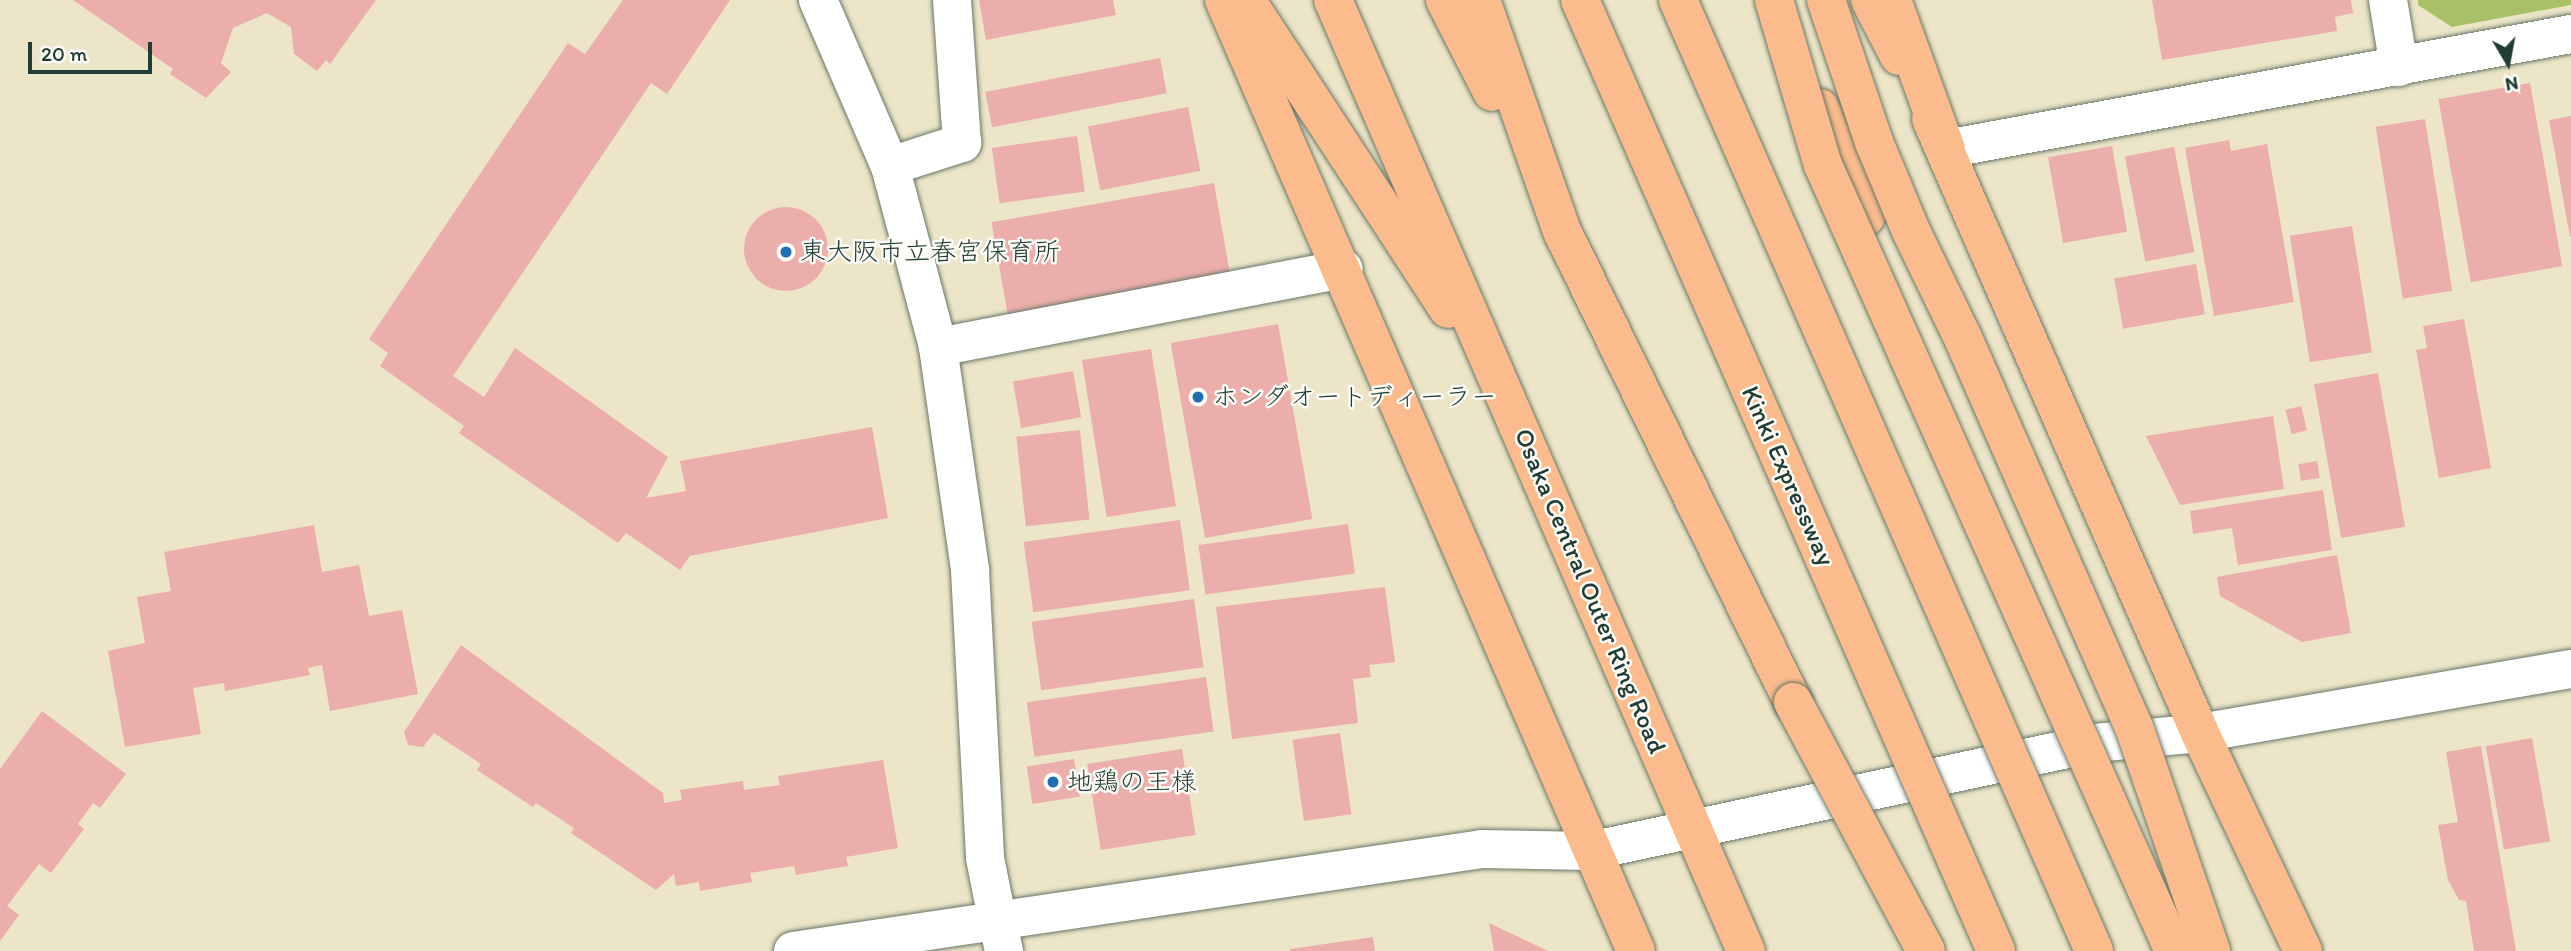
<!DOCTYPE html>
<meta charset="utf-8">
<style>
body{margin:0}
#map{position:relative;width:2571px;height:951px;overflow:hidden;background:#ede5c8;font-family:Itim,"Klee One",sans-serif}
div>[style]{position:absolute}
.green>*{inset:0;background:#a9c166}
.building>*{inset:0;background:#ebaeab;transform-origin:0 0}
.round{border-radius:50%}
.roads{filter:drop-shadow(0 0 2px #677868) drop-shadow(0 0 2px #677868)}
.minor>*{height:38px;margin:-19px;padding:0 19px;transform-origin:19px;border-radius:19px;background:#fff}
.tertiary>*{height:38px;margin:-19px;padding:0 19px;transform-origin:19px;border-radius:19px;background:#fff}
.primary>*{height:38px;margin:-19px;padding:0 19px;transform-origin:19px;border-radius:19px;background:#fbbb8c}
.trunk>*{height:38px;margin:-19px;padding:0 19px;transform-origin:19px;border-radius:19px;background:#fbbb8c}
.motorway>*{height:38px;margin:-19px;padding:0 19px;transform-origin:19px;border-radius:19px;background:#fbbb8c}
.bridges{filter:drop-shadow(0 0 2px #677868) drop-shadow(0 0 2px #677868)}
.motorway-bridge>*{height:38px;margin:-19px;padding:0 19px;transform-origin:19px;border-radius:19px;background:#fbbb8c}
.dots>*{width:19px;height:19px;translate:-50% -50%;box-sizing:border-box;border:4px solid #fdfcf7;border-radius:50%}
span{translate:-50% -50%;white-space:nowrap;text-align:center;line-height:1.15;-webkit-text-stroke:5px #fdfcf7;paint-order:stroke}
.poi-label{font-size:26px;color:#1f3d34}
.left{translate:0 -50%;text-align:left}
.street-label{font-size:26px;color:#1f3d34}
.north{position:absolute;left:2473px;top:28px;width:70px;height:70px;-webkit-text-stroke:5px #fdfcf7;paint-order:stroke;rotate:170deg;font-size:19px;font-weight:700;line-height:28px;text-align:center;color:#1f3d34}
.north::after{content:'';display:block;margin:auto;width:24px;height:32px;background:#1f3d34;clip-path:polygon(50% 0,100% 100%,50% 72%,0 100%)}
.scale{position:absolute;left:28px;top:42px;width:124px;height:32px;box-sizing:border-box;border:4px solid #1f3d34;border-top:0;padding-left:9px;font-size:21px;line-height:24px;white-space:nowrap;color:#1f3d34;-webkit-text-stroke:5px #fdfcf7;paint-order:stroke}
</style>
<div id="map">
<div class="green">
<i style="clip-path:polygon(2418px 0,2571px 0,2571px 5px,2452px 27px,2418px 5px)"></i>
</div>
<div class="building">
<i style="clip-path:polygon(73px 0,376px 0,330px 64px,326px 60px,317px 71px,294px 54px,291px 27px,267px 13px,233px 28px,221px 63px,231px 72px,206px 98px,170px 74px,173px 69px)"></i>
<i style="clip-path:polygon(623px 0,730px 0,667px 94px,651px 83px,453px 376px,484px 397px,515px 348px,668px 457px,646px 498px,686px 491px,680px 461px,872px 427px,888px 518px,690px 556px,680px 570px,626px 533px,618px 543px,459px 433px,464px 426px,380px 366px,388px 353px,369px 339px,568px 43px,585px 54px)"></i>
<i style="clip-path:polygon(979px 0,1113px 0,1116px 15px,986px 40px)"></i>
<i style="clip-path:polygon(2152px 0,2351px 0,2353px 13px,2335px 17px,2337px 31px,2162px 60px)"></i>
<i style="left:1160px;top:58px;width:36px;height:178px;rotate:79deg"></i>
<i style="left:2530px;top:83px;width:186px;height:93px;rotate:80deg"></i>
<i style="left:1188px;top:107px;width:65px;height:102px;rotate:79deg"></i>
<i style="clip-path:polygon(2571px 116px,2571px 237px,2570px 237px,2549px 120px)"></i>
<i style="left:2425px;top:119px;width:174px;height:50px;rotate:81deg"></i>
<i style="left:1077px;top:136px;width:56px;height:86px;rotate:82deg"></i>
<i style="clip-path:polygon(2229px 140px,2231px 151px,2267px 144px,2294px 302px,2214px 316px,2185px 148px)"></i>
<i style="left:2112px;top:146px;width:87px;height:65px;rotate:80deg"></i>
<i style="left:2174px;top:147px;width:107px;height:50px;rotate:79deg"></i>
<i style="left:1214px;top:183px;width:97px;height:226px;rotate:80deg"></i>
<i class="round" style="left:744px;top:207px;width:84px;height:84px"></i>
<i style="left:2352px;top:226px;width:128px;height:63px;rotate:81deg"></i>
<i style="left:2196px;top:264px;width:51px;height:83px;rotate:80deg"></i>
<i style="clip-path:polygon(2464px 319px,2491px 468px,2439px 478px,2416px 350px,2427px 348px,2423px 326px)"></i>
<i style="left:1278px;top:324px;width:198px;height:109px;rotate:80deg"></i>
<i style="left:1151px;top:349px;width:159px;height:70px;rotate:81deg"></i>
<i style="left:1073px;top:371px;width:47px;height:61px;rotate:80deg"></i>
<i style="left:2378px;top:373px;width:156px;height:65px;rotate:80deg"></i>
<i style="left:2301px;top:406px;width:25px;height:16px;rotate:76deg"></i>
<i style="clip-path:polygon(2273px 416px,2284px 489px,2180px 505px,2146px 436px)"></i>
<i style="left:1080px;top:430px;width:90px;height:64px;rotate:84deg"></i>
<i style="left:2317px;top:461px;width:17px;height:19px;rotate:80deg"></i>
<i style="clip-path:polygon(2323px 490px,2332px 550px,2238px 565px,2232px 528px,2193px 534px,2190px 511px)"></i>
<i style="left:1180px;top:520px;width:71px;height:158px;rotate:82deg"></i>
<i style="left:1348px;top:524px;width:50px;height:151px;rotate:82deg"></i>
<i style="clip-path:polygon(314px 525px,322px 572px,359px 565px,369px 616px,402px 610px,418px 694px,330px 711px,322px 665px,308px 668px,310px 675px,225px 691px,224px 683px,193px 688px,201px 734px,125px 747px,108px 651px,145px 643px,137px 597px,171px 591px,164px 552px)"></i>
<i style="clip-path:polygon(2337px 555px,2351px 633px,2302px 642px,2220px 596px,2217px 577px)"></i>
<i style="clip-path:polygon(1385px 587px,1395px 662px,1369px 665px,1371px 677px,1353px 679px,1358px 723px,1232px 739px,1216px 607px)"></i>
<i style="left:1194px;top:599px;width:69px;height:164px;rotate:82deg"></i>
<i style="clip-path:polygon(461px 645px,663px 793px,664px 803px,682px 800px,680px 790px,743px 781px,744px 790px,780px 785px,778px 776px,883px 760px,898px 848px,846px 857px,848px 866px,796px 875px,794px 866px,750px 873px,752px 882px,700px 891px,699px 882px,676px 886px,674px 874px,656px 890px,571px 833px,574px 828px,536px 803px,533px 807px,477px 770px,481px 764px,434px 733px,423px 747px,408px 745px,404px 732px)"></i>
<i style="left:1206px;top:677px;width:55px;height:181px;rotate:82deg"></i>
<i style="clip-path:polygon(42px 711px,126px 774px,100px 808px,93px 803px,78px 824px,84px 829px,51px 873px,39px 864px,7px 906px,19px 915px,0 941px,0 769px)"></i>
<i style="left:1340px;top:733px;width:82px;height:48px;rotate:82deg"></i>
<i style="left:2532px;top:738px;width:105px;height:47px;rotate:80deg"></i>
<i style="clip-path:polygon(2481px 746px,2516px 951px,2474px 951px,2466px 901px,2459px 900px,2448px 880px,2438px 825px,2458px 822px,2446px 752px)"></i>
<i style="left:1182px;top:749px;width:87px;height:96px;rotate:81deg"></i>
<i style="left:1074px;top:759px;width:38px;height:48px;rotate:81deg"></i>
<i style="clip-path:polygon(1489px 923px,1548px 951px,1494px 951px)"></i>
<i style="clip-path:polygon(1373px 937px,1375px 951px,1290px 951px,1290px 949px)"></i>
</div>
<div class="roads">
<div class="minor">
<i style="left:2388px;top:0;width:68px;rotate:80.7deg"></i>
<i style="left:1946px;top:149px;width:635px;rotate:-10.43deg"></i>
<i style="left:890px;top:166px;width:76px;rotate:-17.7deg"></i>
<i style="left:962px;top:143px;width:143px;rotate:-94deg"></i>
<i style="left:938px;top:347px;width:413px;rotate:-10.9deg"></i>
<i style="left:998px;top:923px;width:29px;rotate:78deg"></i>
</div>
<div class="tertiary">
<i style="left:818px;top:0;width:181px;rotate:66.6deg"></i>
<i style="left:890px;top:166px;width:187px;rotate:75.1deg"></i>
<i style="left:938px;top:347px;width:225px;rotate:81.8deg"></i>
<i style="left:970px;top:570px;width:288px;rotate:87deg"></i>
<i style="left:985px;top:858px;width:66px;rotate:78.7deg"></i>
<i style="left:793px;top:951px;width:697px;rotate:-8.42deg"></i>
<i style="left:1482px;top:849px;width:108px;rotate:1.1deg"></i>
<i style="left:1590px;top:851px;width:516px;rotate:-12.07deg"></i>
<i style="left:2095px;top:743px;width:105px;rotate:-5.4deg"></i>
<i style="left:2200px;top:733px;width:376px;rotate:-9.8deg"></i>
</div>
<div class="primary">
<i style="left:1224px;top:0;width:1036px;rotate:66.58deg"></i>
<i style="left:1246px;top:0;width:369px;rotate:56.8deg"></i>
<i style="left:1333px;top:0;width:1037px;rotate:66.53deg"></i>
<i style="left:1870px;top:0;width:63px;rotate:62.6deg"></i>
<i style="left:1820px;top:108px;width:118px;rotate:67.1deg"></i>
<i style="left:1931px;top:119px;width:670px;rotate:66.34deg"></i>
<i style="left:2200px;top:733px;width:241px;rotate:64.7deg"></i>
</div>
<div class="trunk">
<i style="left:1892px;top:0;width:158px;rotate:70.1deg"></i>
</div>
<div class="motorway">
<i style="left:1445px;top:0;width:103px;rotate:62.9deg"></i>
<i style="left:1481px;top:0;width:245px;rotate:70.7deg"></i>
<i style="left:1562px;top:231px;width:525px;rotate:63.87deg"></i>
</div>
</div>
<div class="bridges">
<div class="motorway-bridge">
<i style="left:1580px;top:0;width:1038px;rotate:66.37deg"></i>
<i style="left:1678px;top:0;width:1038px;rotate:66.37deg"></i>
<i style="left:1774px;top:0;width:172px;rotate:73.5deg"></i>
<i style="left:1823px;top:165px;width:861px;rotate:65.94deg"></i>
<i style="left:1826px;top:0;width:150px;rotate:71.3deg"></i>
<i style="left:1874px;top:142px;width:96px;rotate:67.4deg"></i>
<i style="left:1911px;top:231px;width:119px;rotate:64.1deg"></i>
<i style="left:1963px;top:338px;width:425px;rotate:66.3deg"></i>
<i style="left:2134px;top:727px;width:237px;rotate:71deg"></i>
<i style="left:1793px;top:702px;width:282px;rotate:61.9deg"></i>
</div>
</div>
<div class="dots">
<i style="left:786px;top:252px;background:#1f6fb2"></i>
<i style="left:1198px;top:397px;background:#1f6fb2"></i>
<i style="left:1053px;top:782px;background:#1f6fb2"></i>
</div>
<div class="poi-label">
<span class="left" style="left:800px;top:252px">東大阪市立春宮保育所</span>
<span class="left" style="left:1212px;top:397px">ホンダオートディーラー</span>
<span class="left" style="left:1067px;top:782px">地鶏の王様</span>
</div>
<div class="street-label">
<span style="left:1788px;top:476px;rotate:66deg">Kinki Expressway</span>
<span style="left:1590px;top:591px;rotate:67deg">Osaka Central Outer Ring Road</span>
</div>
<div class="north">N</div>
<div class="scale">20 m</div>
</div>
